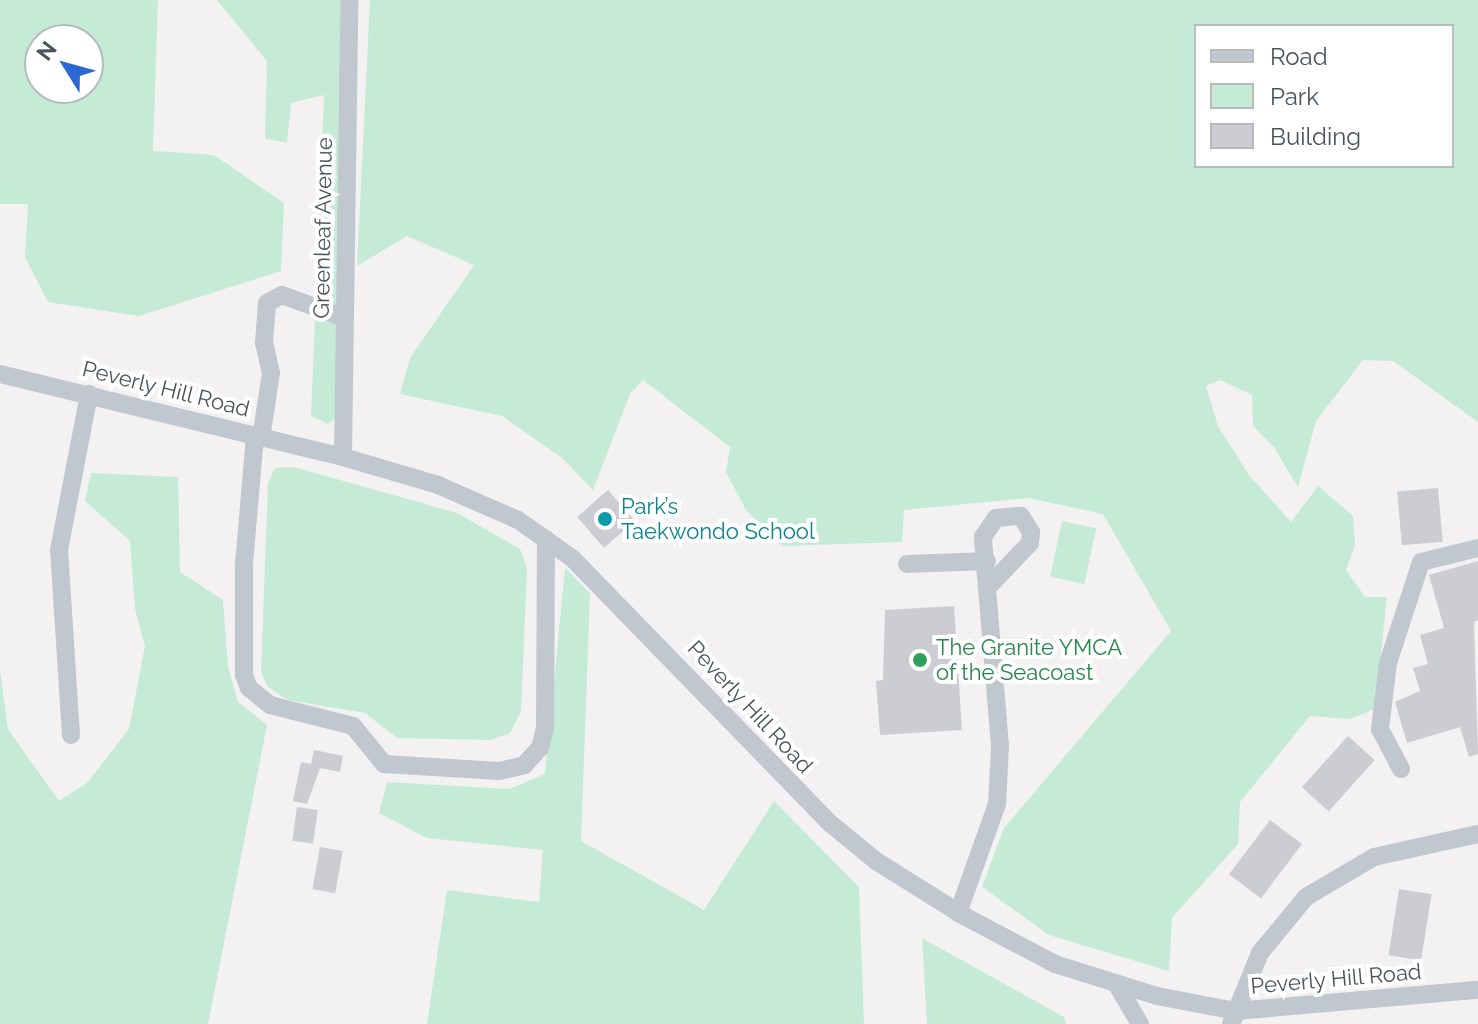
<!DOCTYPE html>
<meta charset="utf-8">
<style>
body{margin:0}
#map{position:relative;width:1478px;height:1024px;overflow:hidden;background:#f3f1f1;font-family:Raleway,sans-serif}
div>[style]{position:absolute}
.green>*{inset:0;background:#c5ebd7;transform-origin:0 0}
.building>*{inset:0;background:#cbcdd3;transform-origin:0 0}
.minor>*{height:18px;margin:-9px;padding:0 9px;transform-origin:9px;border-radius:9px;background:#c1c7ce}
.dots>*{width:22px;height:22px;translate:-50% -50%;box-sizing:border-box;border:4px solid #fff;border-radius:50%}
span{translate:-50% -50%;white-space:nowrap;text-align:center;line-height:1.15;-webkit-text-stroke:8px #fff;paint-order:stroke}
.street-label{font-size:22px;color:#4b535c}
.culture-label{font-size:22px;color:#0d838f}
.left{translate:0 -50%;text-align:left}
.leisure-label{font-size:22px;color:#27864d}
.legend{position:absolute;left:1194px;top:24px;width:260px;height:144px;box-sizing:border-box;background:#fff;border:2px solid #b7babe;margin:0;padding:10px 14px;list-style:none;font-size:24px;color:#4b535c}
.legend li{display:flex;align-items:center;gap:16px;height:40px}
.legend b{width:40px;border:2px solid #b7babe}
.north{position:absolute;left:24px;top:24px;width:80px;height:80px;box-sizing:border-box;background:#fff;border:2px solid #b7babe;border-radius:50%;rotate:307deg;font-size:22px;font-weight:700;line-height:32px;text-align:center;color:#4b535c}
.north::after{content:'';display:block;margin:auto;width:28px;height:36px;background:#2d67d1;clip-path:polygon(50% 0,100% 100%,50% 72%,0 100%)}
</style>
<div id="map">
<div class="green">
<i style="clip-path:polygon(evenodd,0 0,158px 0,153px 151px,214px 155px,284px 203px,281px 271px,139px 316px,48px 302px,25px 257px,28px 204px,0 204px,0 0,40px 40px,88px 40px,88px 88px,40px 88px,40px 40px)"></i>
<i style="clip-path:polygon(217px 0,342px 0,338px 416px,328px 424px,311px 416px,324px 95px,291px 103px,287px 143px,265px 139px,267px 61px)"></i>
<i style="clip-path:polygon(evenodd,370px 0,1478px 0,1478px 422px,1393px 361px,1363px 360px,1316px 421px,1298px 487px,1273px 446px,1253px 426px,1252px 395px,1220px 380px,1206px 386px,1218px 426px,1249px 475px,1291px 522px,1318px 486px,1353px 516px,1355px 545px,1346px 570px,1365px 597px,1387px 597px,1375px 709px,1350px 719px,1310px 716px,1240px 802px,1238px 844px,1172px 918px,1169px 971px,1049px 935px,982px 887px,1004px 828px,1171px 631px,1103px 514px,1029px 498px,904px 510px,902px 542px,782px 546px,746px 510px,726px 472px,730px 447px,643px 380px,630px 394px,593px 490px,562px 458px,502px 416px,400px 394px,410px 358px,474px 265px,407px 236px,357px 266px,370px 0,1196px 26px,1452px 26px,1452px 166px,1196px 166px,1196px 26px)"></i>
<i style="clip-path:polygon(294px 467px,457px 513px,520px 549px,527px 568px,521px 711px,510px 733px,491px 740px,397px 738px,365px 713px,288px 700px,267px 686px,261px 672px,268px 483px,275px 468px)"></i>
<i style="clip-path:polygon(91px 473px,178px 477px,180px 572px,223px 600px,228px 667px,238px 702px,267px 725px,208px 1024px,0 1024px,0 671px,8px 729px,59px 801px,87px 783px,129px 729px,145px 646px,135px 609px,130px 541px,85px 501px)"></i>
<i style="left:1062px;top:521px;width:35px;height:57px;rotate:12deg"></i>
<i style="clip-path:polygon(565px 568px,590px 593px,581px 841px,704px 910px,774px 801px,859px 887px,864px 1024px,427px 1024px,447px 890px,539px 902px,543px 850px,427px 838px,379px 813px,387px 782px,509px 789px,545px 774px)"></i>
<i style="clip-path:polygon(922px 938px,1064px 1017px,1066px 1024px,927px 1024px)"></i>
</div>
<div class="building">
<i style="left:1438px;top:488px;width:54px;height:41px;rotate:85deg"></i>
<i style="left:608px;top:490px;width:41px;height:41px;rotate:49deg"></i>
<i style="clip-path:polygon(1478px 561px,1478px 620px,1474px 622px,1478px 754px,1469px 757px,1460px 727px,1407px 743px,1395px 702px,1420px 691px,1413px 668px,1428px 664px,1420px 635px,1444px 628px,1429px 575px)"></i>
<i style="clip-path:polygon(954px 606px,962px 730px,880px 735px,876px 681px,883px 680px,885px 610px)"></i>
<i style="left:1348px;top:736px;width:36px;height:69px;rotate:42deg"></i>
<i style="clip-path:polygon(314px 750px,343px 756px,340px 772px,320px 768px,307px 804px,293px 801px,301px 762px,311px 764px)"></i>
<i style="left:297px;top:807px;width:21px;height:34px;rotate:8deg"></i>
<i style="left:1270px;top:820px;width:40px;height:68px;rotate:37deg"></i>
<i style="left:320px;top:847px;width:23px;height:43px;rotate:10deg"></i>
<i style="left:1399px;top:889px;width:33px;height:67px;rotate:9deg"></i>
</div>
<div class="minor">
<i style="left:0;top:374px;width:353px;rotate:13.6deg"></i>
<i style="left:343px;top:457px;width:99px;rotate:16.4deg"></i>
<i style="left:438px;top:485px;width:87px;rotate:23.6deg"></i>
<i style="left:518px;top:520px;width:67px;rotate:35.3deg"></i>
<i style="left:573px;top:559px;width:370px;rotate:45.8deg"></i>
<i style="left:831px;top:824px;width:58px;rotate:39.4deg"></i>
<i style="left:876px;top:861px;width:104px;rotate:32deg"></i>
<i style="left:964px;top:916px;width:103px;rotate:27.8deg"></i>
<i style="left:1055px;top:964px;width:107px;rotate:17.4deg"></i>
<i style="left:1157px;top:996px;width:80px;rotate:10.8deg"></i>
<i style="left:1236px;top:1011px;width:243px;rotate:-5deg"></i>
<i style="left:255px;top:436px;width:128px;rotate:94.9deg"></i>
<i style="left:244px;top:564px;width:111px;rotate:90deg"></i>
<i style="left:244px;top:675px;width:14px;rotate:69deg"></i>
<i style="left:249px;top:688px;width:27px;rotate:39deg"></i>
<i style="left:270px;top:705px;width:86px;rotate:14.2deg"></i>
<i style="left:353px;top:726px;width:49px;rotate:50.8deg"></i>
<i style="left:384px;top:764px;width:115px;rotate:3.5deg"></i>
<i style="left:499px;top:771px;width:26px;rotate:-13deg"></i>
<i style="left:524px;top:765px;width:23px;rotate:-47deg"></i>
<i style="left:540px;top:748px;width:21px;rotate:-76deg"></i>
<i style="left:545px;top:728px;width:189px;rotate:-89.7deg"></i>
<i style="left:261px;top:438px;width:66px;rotate:-81.3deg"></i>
<i style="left:271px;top:373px;width:31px;rotate:-103deg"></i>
<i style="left:264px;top:343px;width:40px;rotate:-85.7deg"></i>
<i style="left:267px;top:303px;width:17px;rotate:-28deg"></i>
<i style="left:282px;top:295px;width:67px;rotate:20.1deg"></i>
<i style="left:343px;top:457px;width:457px;rotate:-89.2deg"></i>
<i style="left:907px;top:564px;width:80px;rotate:-2.1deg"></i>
<i style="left:71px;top:735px;width:185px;rotate:-93.7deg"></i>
<i style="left:59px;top:550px;width:159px;rotate:-79.1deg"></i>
<i style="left:1401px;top:769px;width:45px;rotate:-117.7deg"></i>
<i style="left:1380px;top:729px;width:66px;rotate:-83.1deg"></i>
<i style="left:1388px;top:663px;width:106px;rotate:-71.9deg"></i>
<i style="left:1421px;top:562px;width:59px;rotate:-13.8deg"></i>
<i style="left:958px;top:913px;width:116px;rotate:-70.3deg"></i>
<i style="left:997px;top:804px;width:58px;rotate:-87deg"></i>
<i style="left:1000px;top:746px;width:210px;rotate:-94.7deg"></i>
<i style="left:983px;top:537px;width:23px;rotate:-56deg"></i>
<i style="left:996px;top:518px;width:25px;rotate:-5deg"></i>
<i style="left:1021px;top:516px;width:19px;rotate:58deg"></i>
<i style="left:1031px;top:532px;width:11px;rotate:95deg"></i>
<i style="left:1030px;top:543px;width:59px;rotate:133.6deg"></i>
<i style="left:1117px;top:985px;width:45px;rotate:59.5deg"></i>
<i style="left:1231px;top:1024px;width:77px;rotate:-67.8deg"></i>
<i style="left:1260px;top:953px;width:72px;rotate:-50.6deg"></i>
<i style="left:1306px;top:897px;width:79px;rotate:-30.5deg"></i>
<i style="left:1374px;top:857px;width:107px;rotate:-12.5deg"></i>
</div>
<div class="dots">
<i style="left:605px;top:519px;background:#0f9aa8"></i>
<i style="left:920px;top:660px;background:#2e9e5b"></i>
</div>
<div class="street-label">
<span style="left:323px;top:228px;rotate:-89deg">Greenleaf Avenue</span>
<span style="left:166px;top:389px;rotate:14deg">Peverly Hill Road</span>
<span style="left:750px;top:707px;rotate:47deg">Peverly Hill Road</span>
<span style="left:1336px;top:979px;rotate:-5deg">Peverly Hill Road</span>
</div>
<div class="culture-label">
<span class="left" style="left:621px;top:519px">Park’s<br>Taekwondo School</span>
</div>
<div class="leisure-label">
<span class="left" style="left:936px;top:660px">The Granite YMCA<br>of the Seacoast</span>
</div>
<ul class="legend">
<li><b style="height:10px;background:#c1c7ce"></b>Road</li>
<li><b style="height:22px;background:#c5ebd7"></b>Park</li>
<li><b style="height:22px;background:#cbcdd3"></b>Building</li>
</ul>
<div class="north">N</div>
</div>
